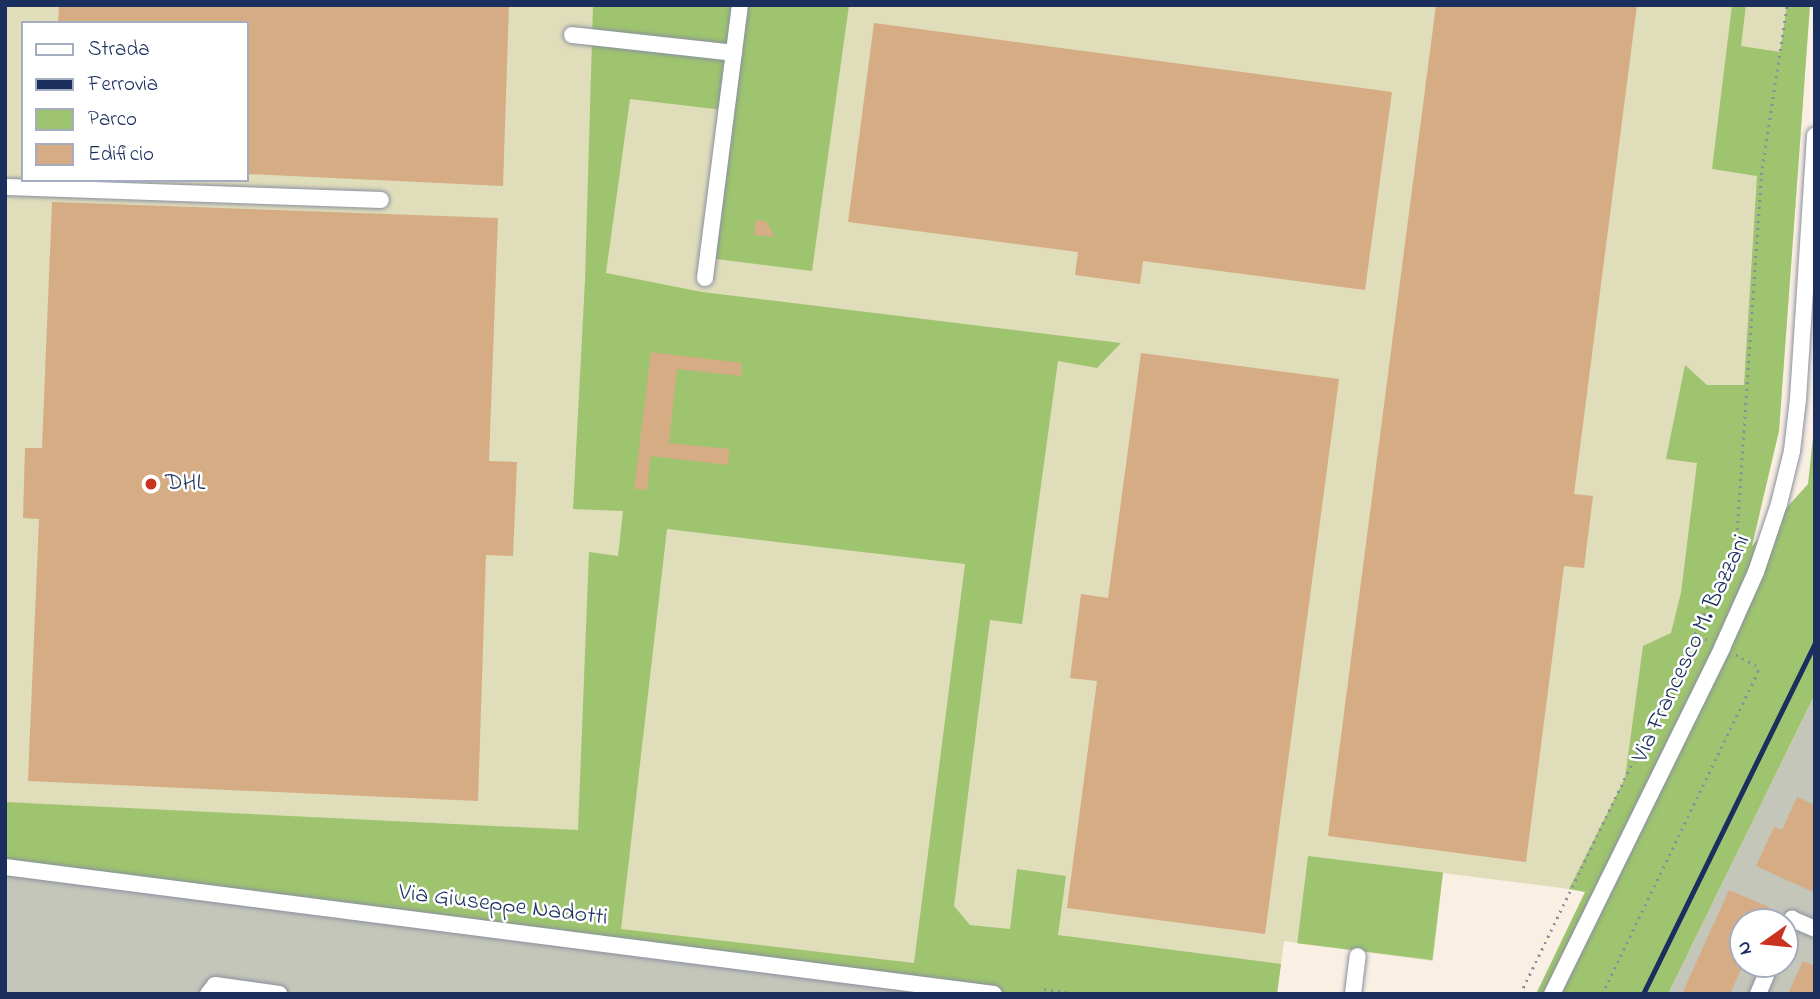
<!DOCTYPE html>
<style>
body{margin:0}
#map{position:relative;width:1820px;height:999px;overflow:hidden;background:#faefe3;font-family:"Indie Flower",sans-serif}
div>[style]{position:absolute}
.built>*{inset:0;background:#e0ddbb}
.industrial>*{inset:0;background:#c4c6b9}
.green>*{inset:0;background:#9ec46f;transform-origin:0 0}
.building>*{inset:0;background:#d5ac84}
.path>*{height:2.5px;margin-top:-1.25px;transform-origin:0;background:repeating-linear-gradient(90deg,#8a8fa0 0 2px,transparent 0 7px)}
.roads{filter:drop-shadow(0 0 2px #8a8fa0) drop-shadow(0 0 2px #8a8fa0)}
.minor>*{height:16px;margin:-8px;padding:0 8px;transform-origin:8px;border-radius:8px;background:#fff}
.rail>*{height:4.5px;margin:-2.25px;padding:0 2.25px;transform-origin:2.25px;border-radius:2.25px;background:#1b2f5e}
.dots>*{width:19px;height:19px;translate:-50% -50%;box-sizing:border-box;border:4px solid #fff;border-radius:50%}
span{translate:-50% -50%;white-space:nowrap;text-align:center;line-height:1.15;-webkit-text-stroke:5px #fff;paint-order:stroke}
.poi-label{font-size:24px;color:#1b2f5e}
.left{translate:0 -50%;text-align:left}
.street-label{font-size:24px;color:#1b2f5e}
.frame{position:absolute;inset:0;border:7px solid #1b2f5e;pointer-events:none}
.legend{position:absolute;left:21px;top:21px;width:228px;height:161px;box-sizing:border-box;background:#fff;border:2px solid #a4acbf;margin:0;padding:9px 12px;list-style:none;font-size:21px;color:#1b2f5e}
.legend li{display:flex;align-items:center;gap:14px;height:35px}
.legend b{width:35px;border:2px solid #a4acbf}
.north{position:absolute;left:1729px;top:908px;width:70px;height:70px;box-sizing:border-box;background:#fff;border:2px solid #a4acbf;border-radius:50%;rotate:255deg;font-size:19px;font-weight:700;line-height:28px;text-align:center;color:#1b2f5e}
.north::after{content:'';display:block;margin:auto;width:24px;height:32px;background:#c8321e;clip-path:polygon(50% 0,100% 100%,50% 72%,0 100%)}
</style>
<div id="map">
<div class="built">
<i style="clip-path:polygon(evenodd,5px 5px,1810px 5px,1779px 431px,1585px 891px,1443px 873px,1433px 961px,1284px 941px,1277px 994px,991px 994px,5px 868px,5px 5px,23px 23px,247px 23px,247px 180px,23px 180px,23px 23px)"></i>
</div>
<div class="industrial">
<i style="clip-path:polygon(evenodd,1815px 694px,1815px 994px,1668px 994px,1815px 694px,1743px 922px,1785px 922px,1785px 964px,1743px 964px,1743px 922px)"></i>
<i style="clip-path:polygon(5px 868px,991px 994px,5px 994px)"></i>
</div>
<div class="green">
<i style="clip-path:polygon(evenodd,593px 5px,849px 5px,812px 271px,708px 258px,723px 110px,630px 99px,606px 273px,702px 292px,1121px 343px,1097px 368px,1058px 361px,1022px 624px,990px 620px,954px 906px,970px 925px,1010px 929px,1017px 869px,1066px 876px,1058px 935px,1281px 964px,1277px 994px,991px 994px,5px 868px,5px 802px,578px 830px,589px 552px,618px 556px,623px 511px,573px 509px,585px 280px,593px 5px,667px 529px,965px 564px,914px 963px,621px 929px,667px 529px)"></i>
<i style="clip-path:polygon(1732px 5px,1746px 5px,1741px 46px,1780px 52px,1787px 5px,1810px 5px,1779px 431px,1752px 546px,1808px 484px,1815px 419px,1815px 694px,1668px 994px,1536px 994px,1585px 892px,1569px 889px,1625px 778px,1643px 646px,1671px 633px,1681px 593px,1697px 463px,1666px 459px,1685px 365px,1707px 385px,1744px 385px,1757px 176px,1712px 169px)"></i>
<i style="left:1308px;top:856px;width:136px;height:88px;rotate:7deg"></i>
</div>
<div class="building">
<i style="clip-path:polygon(59px 5px,509px 5px,503px 186px,247px 174px,247px 23px,58px 23px)"></i>
<i style="clip-path:polygon(1436px 5px,1637px 5px,1574px 494px,1593px 496px,1584px 568px,1564px 566px,1526px 862px,1328px 836px)"></i>
<i style="clip-path:polygon(874px 23px,1392px 92px,1365px 290px,1143px 261px,1140px 284px,1075px 275px,1078px 252px,848px 222px)"></i>
<i style="clip-path:polygon(52px 202px,498px 218px,489px 461px,517px 462px,513px 556px,486px 555px,478px 801px,28px 781px,39px 519px,23px 518px,25px 448px,42px 448px)"></i>
<i style="clip-path:polygon(756px 220px,766px 221px,775px 237px,754px 235px)"></i>
<i style="clip-path:polygon(651px 352px,742px 363px,741px 376px,677px 369px,669px 443px,730px 449px,728px 465px,651px 456px,647px 490px,634px 489px)"></i>
<i style="clip-path:polygon(1141px 353px,1339px 379px,1265px 934px,1067px 908px,1097px 681px,1070px 678px,1081px 594px,1108px 598px)"></i>
<i style="clip-path:polygon(1797px 797px,1815px 805px,1815px 893px,1756px 866px,1774px 827px,1782px 830px)"></i>
<i style="clip-path:polygon(1729px 890px,1769px 907px,1762px 922px,1743px 922px,1742px 967px,1730px 994px,1682px 994px)"></i>
<i style="clip-path:polygon(1803px 961px,1815px 966px,1815px 994px,1788px 994px)"></i>
</div>
<div class="path">
<i style="left:1707px;top:640px;width:13px;rotate:-153deg"></i>
<i style="left:1695px;top:634px;width:99px;rotate:-65.5deg"></i>
<i style="left:1736px;top:544px;width:370px;rotate:-86.1deg"></i>
<i style="left:1761px;top:175px;width:172px;rotate:-81.3deg"></i>
<i style="left:1043px;top:994px;width:5px;rotate:-79deg"></i>
<i style="left:1044px;top:989px;width:36px;rotate:8deg"></i>
<i style="left:1520px;top:994px;width:400px;rotate:-64.1deg"></i>
<i style="left:1602px;top:994px;width:358px;rotate:-64.2deg"></i>
<i style="left:1758px;top:672px;width:6px;rotate:-108deg"></i>
<i style="left:1756px;top:666px;width:24px;rotate:-152deg"></i>
</div>
<div class="roads">
<div class="minor">
<i style="left:572px;top:35px;width:163px;rotate:6.3deg"></i>
<i style="left:8px;top:187px;width:373px;rotate:2deg"></i>
<i style="left:705px;top:278px;width:275px;rotate:-82.7deg"></i>
<i style="left:5px;top:867px;width:997px;rotate:7.32deg"></i>
<i style="left:1785px;top:934px;width:17px;rotate:-65deg"></i>
<i style="left:1792px;top:919px;width:25px;rotate:23deg"></i>
<i style="left:208px;top:994px;width:11px;rotate:-52deg"></i>
<i style="left:215px;top:985px;width:65px;rotate:8deg"></i>
<i style="left:1353px;top:994px;width:38px;rotate:-83deg"></i>
<i style="left:1552px;top:994px;width:386px;rotate:-63.8deg"></i>
<i style="left:1722px;top:648px;width:83px;rotate:-65.9deg"></i>
<i style="left:1756px;top:572px;width:72px;rotate:-71.3deg"></i>
<i style="left:1779px;top:504px;width:55px;rotate:-76.2deg"></i>
<i style="left:1792px;top:451px;width:52px;rotate:-83.4deg"></i>
<i style="left:1798px;top:399px;width:264px;rotate:-86.3deg"></i>
<i style="left:1758px;top:994px;width:33px;rotate:-67deg"></i>
</div>
</div>
<div class="rail">
<i style="left:1643px;top:994px;width:391px;rotate:-63.9deg"></i>
</div>
<div class="dots">
<i style="left:151px;top:484px;background:#c8321e"></i>
</div>
<div class="poi-label">
<span class="left" style="left:165px;top:484px">DHL</span>
</div>
<div class="street-label">
<span style="left:1692px;top:649px;rotate:-65deg">Via Francesco M. Bazzani</span>
<span style="left:503px;top:906px;rotate:7deg">Via Giuseppe Nadotti</span>
</div>
<div class="frame"></div>
<ul class="legend">
<li><b style="height:9px;background:#fff"></b>Strada</li>
<li><b style="height:9px;background:#1b2f5e"></b>Ferrovia</li>
<li><b style="height:19px;background:#9ec46f"></b>Parco</li>
<li><b style="height:19px;background:#d5ac84"></b>Edificio</li>
</ul>
<div class="north">N</div>
</div>
